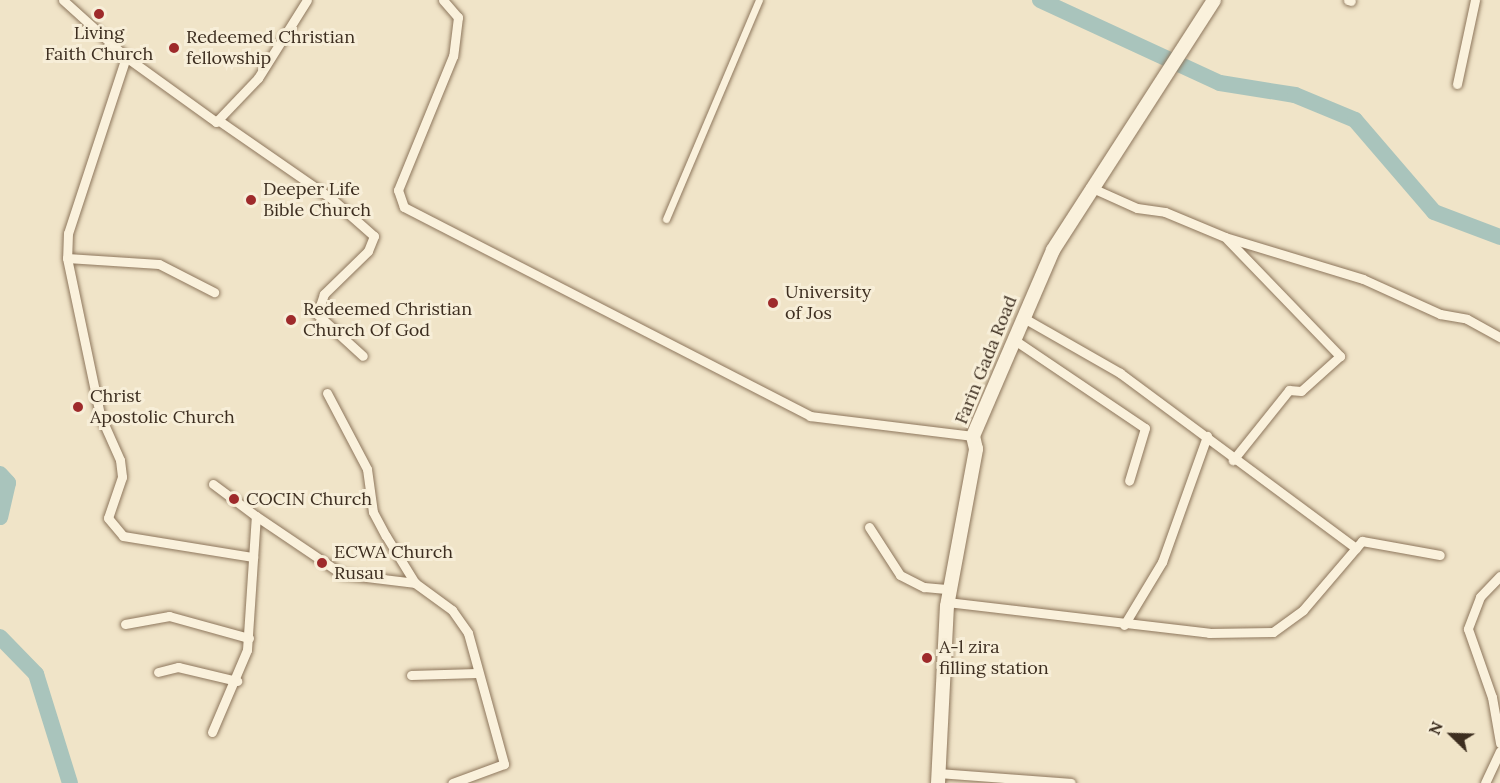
<!DOCTYPE html>
<style>
body{margin:0}
#map{position:relative;width:1500px;height:783px;overflow:hidden;background:#f0e4c8;font-family:Lora,serif}
div>[style]{position:absolute}
.river>*{height:16px;margin:-8px;padding:0 8px;transform-origin:8px;border-radius:8px;background:#a9c4bc}
.roads{filter:drop-shadow(0 0 2px #8d765c) drop-shadow(0 0 2px #8d765c)}
.pedestrian>*{height:7px;margin:-3.5px;padding:0 3.5px;transform-origin:3.5px;border-radius:3.5px;background:#faf1dc}
.minor>*{height:9px;margin:-4.5px;padding:0 4.5px;transform-origin:4.5px;border-radius:4.5px;background:#faf1dc}
.secondary>*{height:14px;margin:-7px;padding:0 7px;transform-origin:7px;border-radius:7px;background:#faf1dc}
.dots>*{width:16px;height:16px;translate:-50% -50%;box-sizing:border-box;border:3px solid #f7eed8;border-radius:50%}
span{translate:-50% -50%;white-space:nowrap;text-align:center;line-height:1.15;-webkit-text-stroke:6px #f7eed8;paint-order:stroke}
.poi-label{font-size:18px;color:#3d2e20}
.left{translate:0 -50%;text-align:left}
.street-label{font-size:18px;color:#3d2e20}
.north{position:absolute;left:1422px;top:705px;width:60px;height:60px;-webkit-text-stroke:4px #f7eed8;paint-order:stroke;rotate:293deg;font-size:16px;font-weight:700;line-height:24px;text-align:center;color:#3d2e20}
.north::after{content:'';display:block;margin:auto;width:21px;height:27px;background:#3d2e20;clip-path:polygon(50% 0,100% 100%,50% 72%,0 100%)}
</style>
<div id="map">
<div class="river">
<i style="left:1040px;top:0;width:198px;rotate:24.8deg"></i>
<i style="left:1220px;top:83px;width:76px;rotate:9.1deg"></i>
<i style="left:1295px;top:95px;width:65px;rotate:22.6deg"></i>
<i style="left:1355px;top:120px;width:121px;rotate:49.3deg"></i>
<i style="left:1434px;top:212px;width:71px;rotate:20.7deg"></i>
<i style="left:0;top:474px;width:12px;rotate:48deg"></i>
<i style="left:8px;top:483px;width:35px;rotate:103deg"></i>
<i style="left:0;top:637px;width:52px;rotate:45.8deg"></i>
<i style="left:36px;top:674px;width:114px;rotate:72.7deg"></i>
</div>
<div class="roads">
<div class="pedestrian">
<i style="left:666px;top:219px;width:238px;rotate:-67deg"></i>
</div>
<div class="minor">
<i style="left:63px;top:0;width:85px;rotate:42.1deg"></i>
<i style="left:126px;top:57px;width:111px;rotate:35.8deg"></i>
<i style="left:216px;top:122px;width:61px;rotate:-46.3deg"></i>
<i style="left:258px;top:78px;width:92px;rotate:-57.9deg"></i>
<i style="left:443px;top:0;width:23px;rotate:49deg"></i>
<i style="left:458px;top:17px;width:39px;rotate:97deg"></i>
<i style="left:453px;top:56px;width:145px;rotate:112.3deg"></i>
<i style="left:398px;top:190px;width:18px;rotate:71deg"></i>
<i style="left:404px;top:207px;width:457px;rotate:27.2deg"></i>
<i style="left:810px;top:416px;width:164px;rotate:7deg"></i>
<i style="left:1348px;top:0;width:3px;rotate:18deg"></i>
<i style="left:126px;top:57px;width:185px;rotate:108.2deg"></i>
<i style="left:68px;top:233px;width:25px;rotate:92deg"></i>
<i style="left:67px;top:258px;width:160px;rotate:78.1deg"></i>
<i style="left:100px;top:415px;width:49px;rotate:66deg"></i>
<i style="left:120px;top:460px;width:17px;rotate:83deg"></i>
<i style="left:122px;top:477px;width:43px;rotate:108.9deg"></i>
<i style="left:108px;top:518px;width:23px;rotate:50deg"></i>
<i style="left:123px;top:536px;width:132px;rotate:9.2deg"></i>
<i style="left:1457px;top:84px;width:86px;rotate:-77.9deg"></i>
<i style="left:218px;top:120px;width:139px;rotate:34.7deg"></i>
<i style="left:332px;top:199px;width:56px;rotate:41.4deg"></i>
<i style="left:374px;top:236px;width:16px;rotate:112deg"></i>
<i style="left:368px;top:251px;width:62px;rotate:135.7deg"></i>
<i style="left:324px;top:294px;width:21px;rotate:109deg"></i>
<i style="left:317px;top:314px;width:62px;rotate:42.4deg"></i>
<i style="left:1090px;top:187px;width:51px;rotate:24.1deg"></i>
<i style="left:1137px;top:208px;width:28px;rotate:8deg"></i>
<i style="left:1165px;top:212px;width:65px;rotate:22.6deg"></i>
<i style="left:1225px;top:237px;width:144px;rotate:16.9deg"></i>
<i style="left:1363px;top:279px;width:85px;rotate:24.4deg"></i>
<i style="left:1440px;top:314px;width:27px;rotate:10deg"></i>
<i style="left:1467px;top:319px;width:38px;rotate:29deg"></i>
<i style="left:1227px;top:239px;width:163px;rotate:46deg"></i>
<i style="left:1340px;top:356px;width:52px;rotate:138.1deg"></i>
<i style="left:1301px;top:391px;width:12px;rotate:-175deg"></i>
<i style="left:1289px;top:390px;width:90px;rotate:128.7deg"></i>
<i style="left:67px;top:258px;width:92px;rotate:3.7deg"></i>
<i style="left:159px;top:264px;width:62px;rotate:27deg"></i>
<i style="left:1022px;top:317px;width:113px;rotate:29.7deg"></i>
<i style="left:1120px;top:373px;width:294px;rotate:36.6deg"></i>
<i style="left:1013px;top:339px;width:159px;rotate:34deg"></i>
<i style="left:1145px;top:428px;width:55px;rotate:106.8deg"></i>
<i style="left:327px;top:393px;width:86px;rotate:62.2deg"></i>
<i style="left:367px;top:469px;width:43px;rotate:82.1deg"></i>
<i style="left:373px;top:512px;width:27px;rotate:62deg"></i>
<i style="left:386px;top:536px;width:55px;rotate:58.3deg"></i>
<i style="left:415px;top:583px;width:46px;rotate:36.1deg"></i>
<i style="left:452px;top:610px;width:28px;rotate:55deg"></i>
<i style="left:468px;top:633px;width:136px;rotate:74.6deg"></i>
<i style="left:504px;top:764px;width:55px;rotate:159.9deg"></i>
<i style="left:213px;top:484px;width:54px;rotate:36.7deg"></i>
<i style="left:869px;top:527px;width:57px;rotate:57.1deg"></i>
<i style="left:900px;top:575px;width:27px;rotate:27deg"></i>
<i style="left:924px;top:587px;width:25px;rotate:5deg"></i>
<i style="left:1500px;top:576px;width:29px;rotate:134deg"></i>
<i style="left:1480px;top:597px;width:34px;rotate:111deg"></i>
<i style="left:1468px;top:629px;width:72px;rotate:70.6deg"></i>
<i style="left:1492px;top:697px;width:47px;rotate:80.1deg"></i>
<i style="left:947px;top:602px;width:264px;rotate:6.7deg"></i>
<i style="left:1209px;top:633px;width:64px;rotate:-0.9deg"></i>
<i style="left:1273px;top:632px;width:37px;rotate:-36deg"></i>
<i style="left:1303px;top:610px;width:91px;rotate:-49.5deg"></i>
<i style="left:1362px;top:541px;width:79px;rotate:10.2deg"></i>
<i style="left:125px;top:624px;width:45px;rotate:-10.3deg"></i>
<i style="left:169px;top:616px;width:83px;rotate:15.4deg"></i>
<i style="left:1124px;top:625px;width:74px;rotate:-58.9deg"></i>
<i style="left:1162px;top:562px;width:134px;rotate:-70.3deg"></i>
<i style="left:158px;top:672px;width:21px;rotate:-14deg"></i>
<i style="left:178px;top:667px;width:61px;rotate:13.3deg"></i>
<i style="left:411px;top:675px;width:66px;rotate:-1.7deg"></i>
<i style="left:212px;top:732px;width:89px;rotate:-66.9deg"></i>
<i style="left:247px;top:650px;width:134px;rotate:-86.2deg"></i>
<i style="left:256px;top:516px;width:104px;rotate:34deg"></i>
<i style="left:342px;top:574px;width:74px;rotate:7deg"></i>
<i style="left:939px;top:773px;width:132px;rotate:4.3deg"></i>
<i style="left:1485px;top:783px;width:35px;rotate:-65deg"></i>
</div>
<div class="secondary">
<i style="left:938px;top:783px;width:177px;rotate:-87.1deg"></i>
<i style="left:947px;top:606px;width:160px;rotate:-79.5deg"></i>
<i style="left:976px;top:449px;width:13px;rotate:-103deg"></i>
<i style="left:973px;top:436px;width:202px;rotate:-66.7deg"></i>
<i style="left:1053px;top:250px;width:297px;rotate:-57.2deg"></i>
</div>
</div>
<div class="dots">
<i style="left:99px;top:14px;background:#9e2a2b"></i>
<i style="left:174px;top:48px;background:#9e2a2b"></i>
<i style="left:251px;top:200px;background:#9e2a2b"></i>
<i style="left:773px;top:303px;background:#9e2a2b"></i>
<i style="left:291px;top:320px;background:#9e2a2b"></i>
<i style="left:78px;top:407px;background:#9e2a2b"></i>
<i style="left:234px;top:499px;background:#9e2a2b"></i>
<i style="left:322px;top:563px;background:#9e2a2b"></i>
<i style="left:927px;top:658px;background:#9e2a2b"></i>
</div>
<div class="poi-label">
<span style="left:99px;top:44px">Living<br>Faith Church</span>
<span class="left" style="left:186px;top:48px">Redeemed Christian<br>fellowship</span>
<span class="left" style="left:263px;top:200px">Deeper Life<br>Bible Church</span>
<span class="left" style="left:785px;top:303px">University<br>of Jos</span>
<span class="left" style="left:303px;top:320px">Redeemed Christian<br>Church Of God</span>
<span class="left" style="left:90px;top:407px">Christ<br>Apostolic Church</span>
<span class="left" style="left:246px;top:499px">COCIN Church</span>
<span class="left" style="left:334px;top:563px">ECWA Church<br>Rusau</span>
<span class="left" style="left:939px;top:658px">A-l zira<br>filling station</span>
</div>
<div class="street-label">
<span style="left:986px;top:360px;rotate:-68deg">Farin Gada Road</span>
</div>
<div class="north">N</div>
</div>
